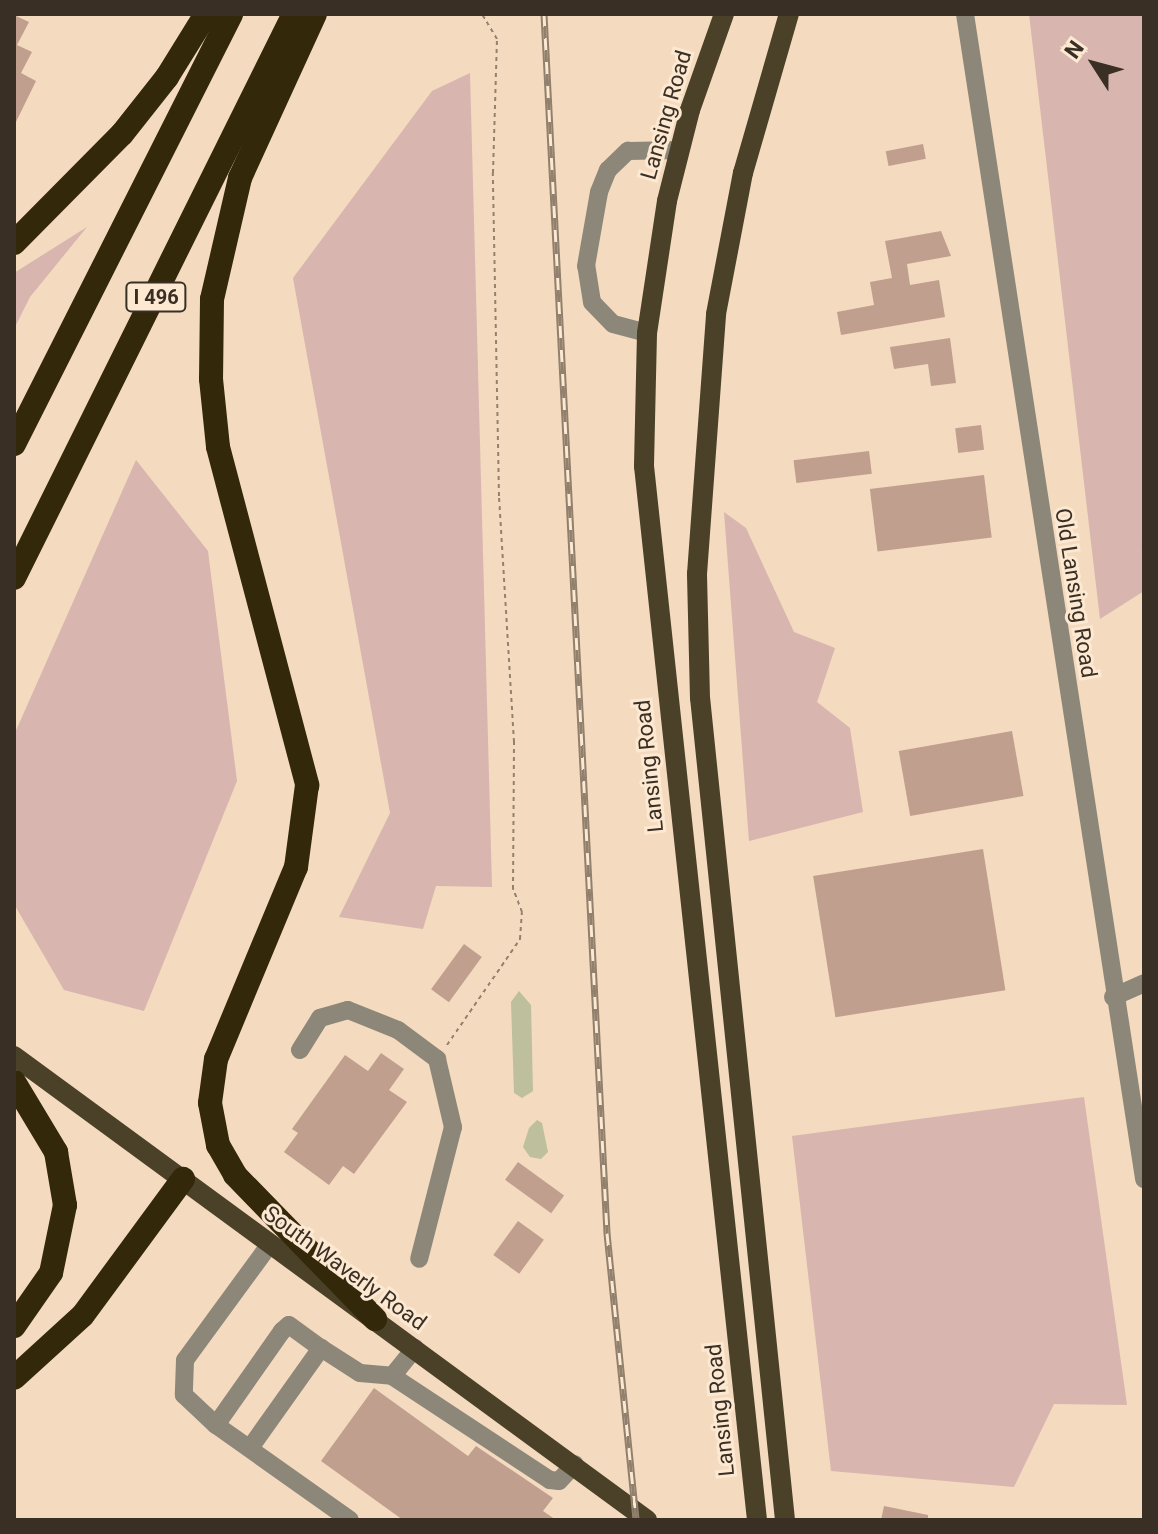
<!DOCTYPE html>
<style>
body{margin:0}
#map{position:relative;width:1158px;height:1534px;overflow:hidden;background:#f4dabe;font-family:Roboto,sans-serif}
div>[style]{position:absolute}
.green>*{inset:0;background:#d8b5af}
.water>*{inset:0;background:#bdbf9d}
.stream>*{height:4px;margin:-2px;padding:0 2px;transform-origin:2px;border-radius:2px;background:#bdbf9d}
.building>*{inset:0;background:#c09f8e;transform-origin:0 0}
.path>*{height:2px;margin-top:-1px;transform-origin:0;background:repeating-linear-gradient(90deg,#93816e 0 4px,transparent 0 8px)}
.minor>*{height:18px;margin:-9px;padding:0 9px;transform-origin:9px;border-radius:9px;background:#8c8779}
.major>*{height:20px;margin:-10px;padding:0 10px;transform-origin:10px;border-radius:10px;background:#4a4128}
.highway>*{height:24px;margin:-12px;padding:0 12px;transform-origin:12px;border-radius:12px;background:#33280a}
.rail>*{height:7px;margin-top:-3.5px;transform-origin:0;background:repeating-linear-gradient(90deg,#fde8d1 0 12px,#91806d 0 24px);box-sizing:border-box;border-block:2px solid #91806d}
span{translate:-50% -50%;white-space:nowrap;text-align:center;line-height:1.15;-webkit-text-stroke:6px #fde8d1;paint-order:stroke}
.shield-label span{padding:2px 6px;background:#fde8d1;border:2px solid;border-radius:6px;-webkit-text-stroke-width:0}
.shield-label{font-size:20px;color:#392f24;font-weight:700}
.street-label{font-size:22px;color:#392f24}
.frame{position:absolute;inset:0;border:16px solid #392f24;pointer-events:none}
.north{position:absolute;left:1054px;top:24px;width:80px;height:80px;-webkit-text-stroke:6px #fde8d1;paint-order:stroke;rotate:306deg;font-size:22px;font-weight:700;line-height:32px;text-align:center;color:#392f24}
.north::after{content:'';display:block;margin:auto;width:28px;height:36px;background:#392f24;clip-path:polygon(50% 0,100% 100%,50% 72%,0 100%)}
</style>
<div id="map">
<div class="green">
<i style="clip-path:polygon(1029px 14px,1144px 14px,1144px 591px,1100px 619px)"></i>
<i style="clip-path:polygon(470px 73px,492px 887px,436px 886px,423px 929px,339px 917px,390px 813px,293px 278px,432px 91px)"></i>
<i style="clip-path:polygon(87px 227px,30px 297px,14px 329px,14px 273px)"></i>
<i style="clip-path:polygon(136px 460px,208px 551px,237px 781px,144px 1011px,64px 990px,14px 904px,14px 735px)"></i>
<i style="clip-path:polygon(724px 512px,746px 528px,794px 632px,835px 648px,817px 702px,850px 728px,863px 812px,749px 841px)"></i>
<i style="clip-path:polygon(1084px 1097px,1127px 1405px,1054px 1404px,1014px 1487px,831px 1471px,792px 1136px)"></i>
</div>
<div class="water">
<i style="clip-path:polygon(519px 991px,531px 1005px,533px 1091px,522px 1098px,514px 1093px,511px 1002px)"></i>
<i style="clip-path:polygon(537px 1120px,542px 1123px,548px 1152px,541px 1159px,530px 1157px,523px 1147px,529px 1128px)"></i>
</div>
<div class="stream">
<i style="left:1143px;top:545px;width:1px;rotate:-45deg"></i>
</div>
<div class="building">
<i style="clip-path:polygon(14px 15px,29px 22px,17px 45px,32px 52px,21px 73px,36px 81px,14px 126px)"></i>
<i style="left:923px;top:144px;width:15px;height:38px;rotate:79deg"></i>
<i style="clip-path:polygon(941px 231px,951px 256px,907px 264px,910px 285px,939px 280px,945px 317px,841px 335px,837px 312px,874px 305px,870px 282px,892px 278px,885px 241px)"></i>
<i style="clip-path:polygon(950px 338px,956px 383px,931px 386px,928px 364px,894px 369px,890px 347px)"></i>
<i style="left:981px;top:425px;width:25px;height:26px;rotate:83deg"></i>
<i style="left:869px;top:451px;width:23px;height:76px;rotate:83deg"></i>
<i style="left:984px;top:475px;width:63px;height:115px;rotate:83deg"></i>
<i style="left:1012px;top:731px;width:66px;height:115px;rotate:80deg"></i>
<i style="left:983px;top:849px;width:143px;height:172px;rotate:81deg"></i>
<i style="left:464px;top:944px;width:22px;height:56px;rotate:36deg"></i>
<i style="clip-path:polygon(381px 1053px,404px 1069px,389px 1090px,407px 1102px,354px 1174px,343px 1166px,329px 1185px,284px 1152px,298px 1133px,292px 1129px,345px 1055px,368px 1071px)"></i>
<i style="left:518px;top:1162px;width:57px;height:22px;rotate:36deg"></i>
<i style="left:518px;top:1221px;width:32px;height:42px;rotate:36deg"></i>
<i style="clip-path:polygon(374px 1388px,468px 1456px,476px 1446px,553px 1498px,543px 1511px,556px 1520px,403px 1520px,321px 1461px)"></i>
<i style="clip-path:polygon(884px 1506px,928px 1515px,928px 1520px,881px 1520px)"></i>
</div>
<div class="path">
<i style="left:447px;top:1045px;width:129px;rotate:-55.4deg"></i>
<i style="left:520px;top:939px;width:27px;rotate:-86deg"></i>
<i style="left:522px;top:912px;width:25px;rotate:-111deg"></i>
<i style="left:513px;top:889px;width:147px;rotate:-89.6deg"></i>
<i style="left:514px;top:742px;width:246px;rotate:-93.5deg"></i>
<i style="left:499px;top:496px;width:323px;rotate:-91.1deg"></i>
<i style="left:493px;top:173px;width:134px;rotate:-88.3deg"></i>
<i style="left:497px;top:39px;width:29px;rotate:-121deg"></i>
</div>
<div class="minor">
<i style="left:965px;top:14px;width:1179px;rotate:81.26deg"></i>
<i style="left:647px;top:333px;width:35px;rotate:-165deg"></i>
<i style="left:613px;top:324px;width:30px;rotate:-134deg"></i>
<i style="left:592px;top:302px;width:36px;rotate:-99deg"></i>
<i style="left:586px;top:266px;width:75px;rotate:-80deg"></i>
<i style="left:599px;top:192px;width:24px;rotate:-68deg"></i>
<i style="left:608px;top:170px;width:28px;rotate:-44deg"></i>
<i style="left:628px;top:151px;width:51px;rotate:-1.1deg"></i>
<i style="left:1113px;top:997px;width:34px;rotate:-24deg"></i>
<i style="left:300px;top:1050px;width:38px;rotate:-58deg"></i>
<i style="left:320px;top:1018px;width:29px;rotate:-16deg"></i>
<i style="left:348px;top:1010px;width:54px;rotate:21.8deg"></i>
<i style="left:398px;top:1030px;width:49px;rotate:36.6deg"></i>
<i style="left:437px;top:1059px;width:70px;rotate:76.8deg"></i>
<i style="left:453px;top:1127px;width:136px;rotate:104.4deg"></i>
<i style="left:270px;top:1244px;width:144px;rotate:126.2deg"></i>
<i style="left:185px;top:1360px;width:35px;rotate:92deg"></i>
<i style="left:184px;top:1395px;width:44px;rotate:43.2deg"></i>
<i style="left:216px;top:1425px;width:164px;rotate:35.3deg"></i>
<i style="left:415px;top:1348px;width:36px;rotate:129deg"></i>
<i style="left:392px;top:1376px;width:189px;rotate:33.4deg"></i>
<i style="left:550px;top:1480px;width:9px;rotate:6deg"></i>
<i style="left:559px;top:1481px;width:23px;rotate:-47deg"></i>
<i style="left:216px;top:1425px;width:115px;rotate:-54.9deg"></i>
<i style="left:282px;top:1331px;width:9px;rotate:-41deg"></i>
<i style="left:289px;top:1325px;width:39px;rotate:36deg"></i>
<i style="left:250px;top:1448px;width:123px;rotate:-54.6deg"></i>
<i style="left:321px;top:1348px;width:46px;rotate:32.7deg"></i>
<i style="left:360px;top:1373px;width:32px;rotate:5deg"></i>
</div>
<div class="major">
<i style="left:724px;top:14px;width:102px;rotate:109.5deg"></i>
<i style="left:690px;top:110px;width:94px;rotate:104.2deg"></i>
<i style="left:667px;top:201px;width:134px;rotate:98.6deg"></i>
<i style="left:647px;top:333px;width:133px;rotate:91.3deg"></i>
<i style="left:644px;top:466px;width:1060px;rotate:83.88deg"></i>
<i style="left:14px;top:1056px;width:785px;rotate:36.24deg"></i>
<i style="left:785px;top:1520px;width:826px;rotate:-95.9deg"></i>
<i style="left:700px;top:698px;width:124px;rotate:-91.4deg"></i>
<i style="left:697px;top:574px;width:261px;rotate:-85.8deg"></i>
<i style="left:716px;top:314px;width:144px;rotate:-79.2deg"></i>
<i style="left:743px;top:173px;width:166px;rotate:-73.9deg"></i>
</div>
<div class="highway">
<i style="left:315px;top:14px;width:180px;rotate:114.6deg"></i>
<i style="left:240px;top:178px;width:124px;rotate:103deg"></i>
<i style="left:212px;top:299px;width:80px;rotate:90.7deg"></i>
<i style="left:211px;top:379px;width:68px;rotate:84.1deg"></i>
<i style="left:218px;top:447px;width:350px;rotate:75.2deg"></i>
<i style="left:307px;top:785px;width:83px;rotate:97.6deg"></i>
<i style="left:296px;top:867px;width:208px;rotate:112.6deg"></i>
<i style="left:216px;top:1059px;width:44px;rotate:97.8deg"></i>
<i style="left:210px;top:1103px;width:43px;rotate:79.2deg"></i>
<i style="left:218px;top:1145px;width:34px;rotate:60deg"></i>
<i style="left:235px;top:1175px;width:201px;rotate:45.8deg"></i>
<i style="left:14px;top:243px;width:153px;rotate:-45.3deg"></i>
<i style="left:122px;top:134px;width:73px;rotate:-51.7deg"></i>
<i style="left:167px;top:77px;width:74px;rotate:-58.2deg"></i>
<i style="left:14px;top:444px;width:482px;rotate:-63.2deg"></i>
<i style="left:14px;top:578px;width:630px;rotate:-63.6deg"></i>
<i style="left:14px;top:1082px;width:82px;rotate:59deg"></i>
<i style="left:56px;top:1152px;width:54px;rotate:80.4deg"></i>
<i style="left:65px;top:1205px;width:69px;rotate:101.6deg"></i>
<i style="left:51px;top:1273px;width:65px;rotate:124.9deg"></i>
<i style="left:14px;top:1378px;width:93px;rotate:-42.4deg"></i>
<i style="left:83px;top:1315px;width:169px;rotate:-53.7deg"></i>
</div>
<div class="rail">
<i style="left:544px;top:14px;width:1221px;rotate:87.04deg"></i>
<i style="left:607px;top:1233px;width:288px;rotate:84.2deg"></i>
</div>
<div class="shield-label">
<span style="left:156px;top:297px">I 496</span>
</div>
<div class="street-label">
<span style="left:666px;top:115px;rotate:-74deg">Lansing Road</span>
<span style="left:1076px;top:593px;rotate:81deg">Old Lansing Road</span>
<span style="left:649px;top:766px;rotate:-96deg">Lansing Road</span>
<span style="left:345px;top:1268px;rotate:36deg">South Waverly Road</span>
<span style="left:720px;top:1410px;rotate:-96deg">Lansing Road</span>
</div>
<div class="frame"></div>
<div class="north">N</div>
</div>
